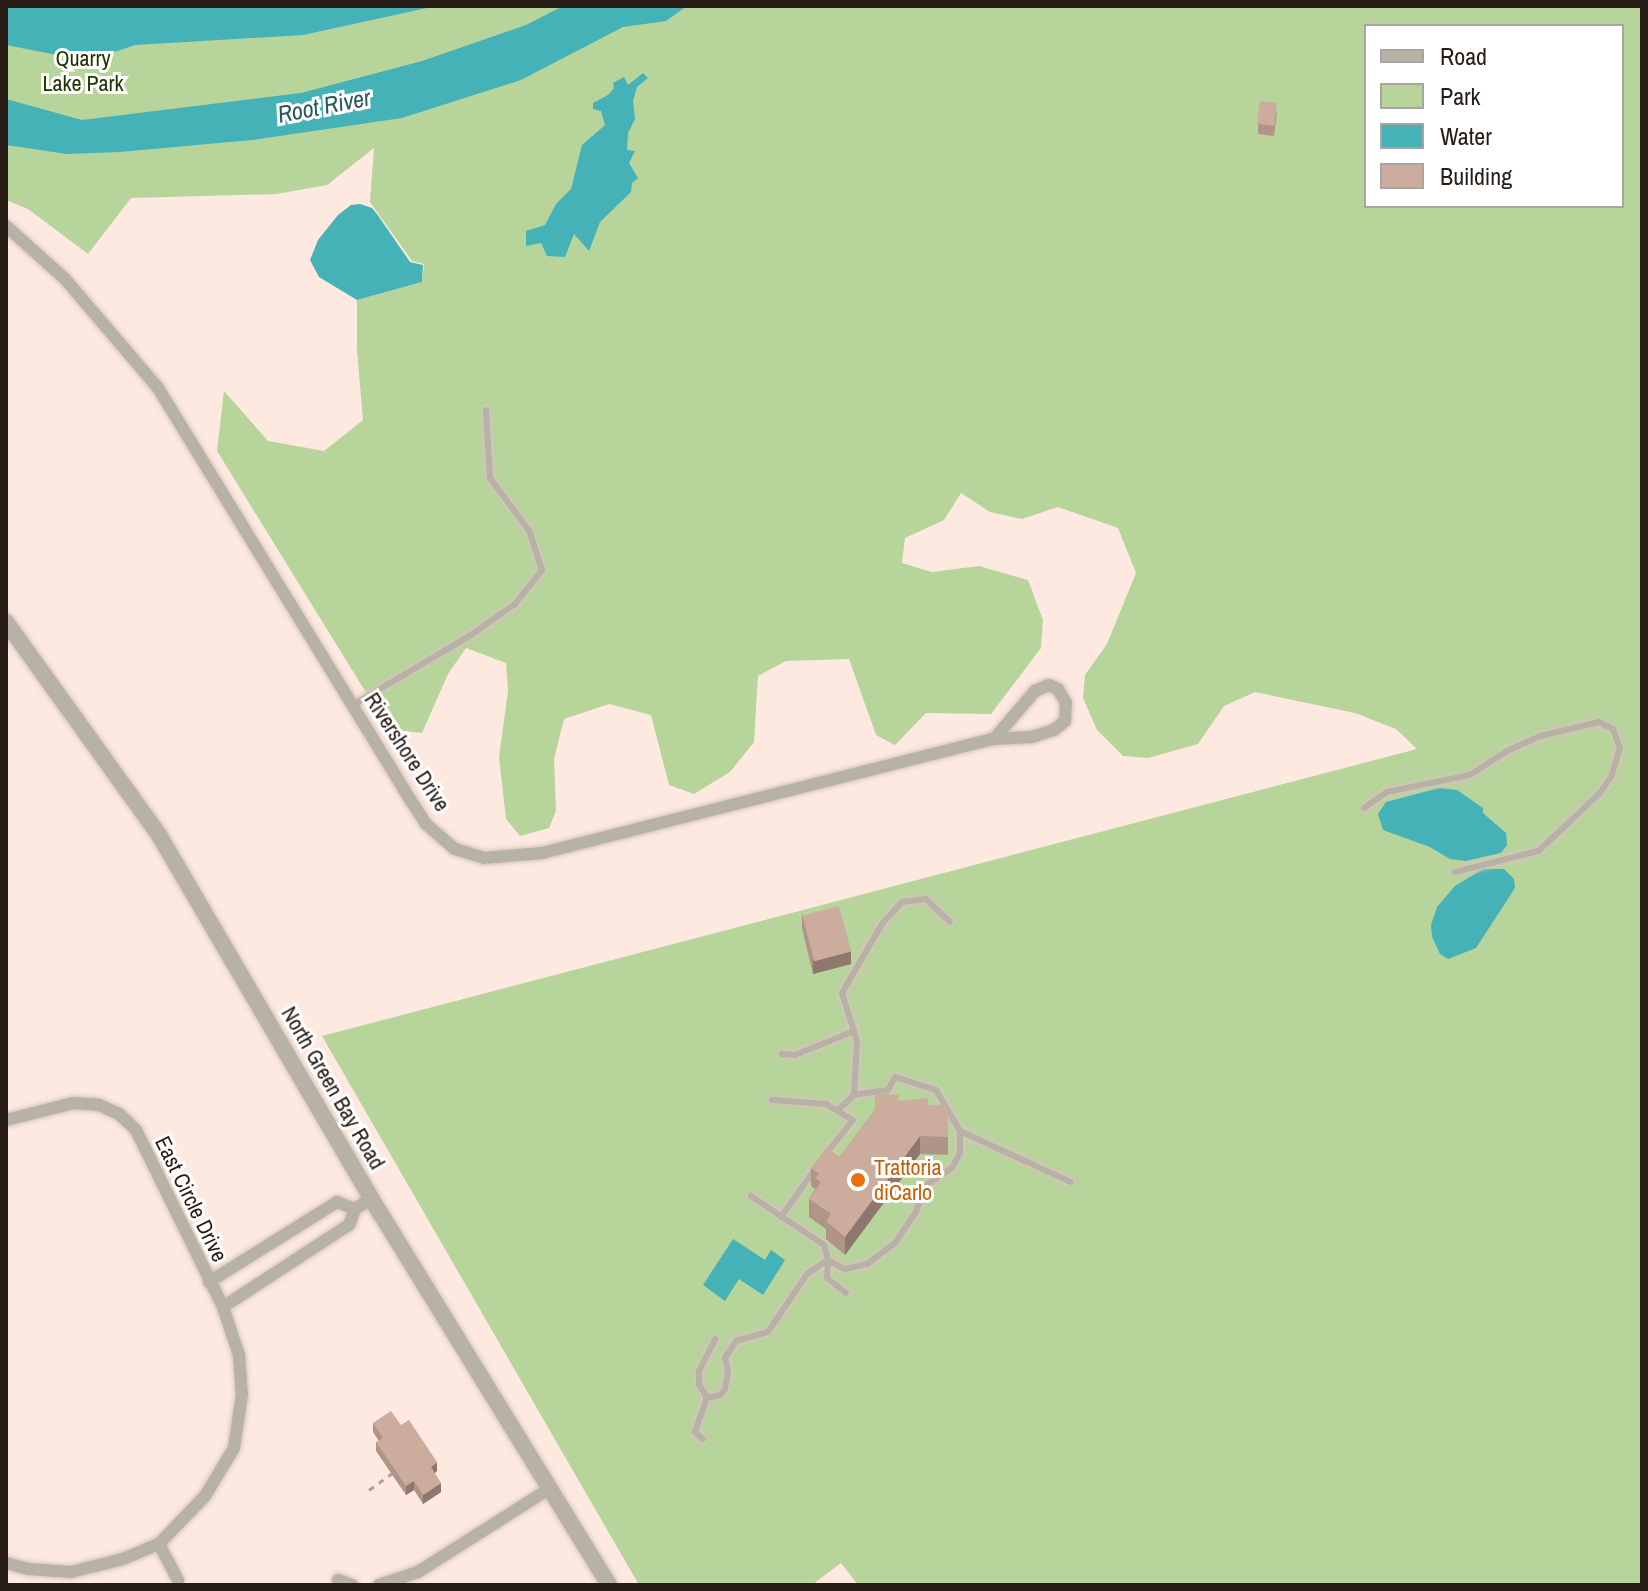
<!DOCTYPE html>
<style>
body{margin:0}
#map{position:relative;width:1648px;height:1591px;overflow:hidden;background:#fde9e0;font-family:"Archivo Narrow",sans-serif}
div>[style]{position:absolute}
.green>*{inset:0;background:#b7d49b}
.water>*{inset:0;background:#45b2b8}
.path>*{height:3px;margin-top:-1.5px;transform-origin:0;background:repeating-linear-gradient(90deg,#b3a29a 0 6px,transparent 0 12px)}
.roads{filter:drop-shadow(0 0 2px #d6c4bc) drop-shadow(0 0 2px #d6c4bc)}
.service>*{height:6px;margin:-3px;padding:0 3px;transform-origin:3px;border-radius:3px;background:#b8b1a5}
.minor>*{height:12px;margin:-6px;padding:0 6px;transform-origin:6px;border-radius:6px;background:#b8b1a5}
.tertiary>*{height:16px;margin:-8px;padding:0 8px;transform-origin:8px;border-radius:8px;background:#b8b1a5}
.wall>*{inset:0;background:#af9487}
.shaded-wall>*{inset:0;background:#8e786e}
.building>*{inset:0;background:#cbac9d;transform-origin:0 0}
.dots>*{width:22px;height:22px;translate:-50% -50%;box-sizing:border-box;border:4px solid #fff;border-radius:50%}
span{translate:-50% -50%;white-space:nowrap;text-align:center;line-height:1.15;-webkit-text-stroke:6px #fff;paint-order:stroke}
.park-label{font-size:22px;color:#213503}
.street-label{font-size:22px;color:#271c16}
.food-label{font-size:22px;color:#c56008}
.left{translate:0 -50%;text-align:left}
.water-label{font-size:24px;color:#29585b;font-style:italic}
.frame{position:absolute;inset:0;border:8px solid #271c16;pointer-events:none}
.legend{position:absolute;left:1364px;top:24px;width:260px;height:184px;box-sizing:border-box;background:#fff;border:2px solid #a9a4a2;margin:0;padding:10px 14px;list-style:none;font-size:24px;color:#271c16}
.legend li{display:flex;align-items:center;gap:16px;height:40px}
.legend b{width:40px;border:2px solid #a9a4a2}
</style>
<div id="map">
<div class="green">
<i style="clip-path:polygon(evenodd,6px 6px,1642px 6px,1642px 1585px,858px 1585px,841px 1563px,812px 1585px,639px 1585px,322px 1036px,1417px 749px,1396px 729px,1355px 713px,1255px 692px,1224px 706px,1198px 744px,1148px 758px,1123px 756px,1097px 730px,1083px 698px,1085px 675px,1107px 644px,1136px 573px,1118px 528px,1058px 507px,1022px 519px,990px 512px,961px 493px,944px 520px,905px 538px,902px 563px,932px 572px,979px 566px,1028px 580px,1043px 620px,1041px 648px,991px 714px,926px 713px,895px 745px,876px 735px,849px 659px,786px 661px,758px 676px,754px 742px,730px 772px,694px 794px,669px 785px,651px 715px,609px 704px,564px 719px,554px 759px,556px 811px,549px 828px,520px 836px,506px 819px,499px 757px,508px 691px,506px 663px,466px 648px,448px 674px,422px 733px,398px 730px,370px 699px,217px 451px,224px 391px,268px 441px,324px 451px,363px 420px,357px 350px,357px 300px,422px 282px,424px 264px,412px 261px,370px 202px,374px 148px,327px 185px,277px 194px,131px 198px,88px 254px,28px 209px,6px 200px,6px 6px,1366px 26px,1622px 26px,1622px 206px,1366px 206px,1366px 26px)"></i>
</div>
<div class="water">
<i style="clip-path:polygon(6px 6px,436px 6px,303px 35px,135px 45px,88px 61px,6px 45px)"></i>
<i style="clip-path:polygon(563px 6px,687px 6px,666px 21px,623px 27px,521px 80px,402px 118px,252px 140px,120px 152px,67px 154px,6px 145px,6px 99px,82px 120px,301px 93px,422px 61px,526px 25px)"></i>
<i style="clip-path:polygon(643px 73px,648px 78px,637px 87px,633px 101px,635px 119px,628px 133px,627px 150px,635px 151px,629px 163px,638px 178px,632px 183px,631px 192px,600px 222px,589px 251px,574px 234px,565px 257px,547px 256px,541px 243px,526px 246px,526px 231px,545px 225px,556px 204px,571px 189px,582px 145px,605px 125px,601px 111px,593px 109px,593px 103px,608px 95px,614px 88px,613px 83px,624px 77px,628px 85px)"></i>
<i style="clip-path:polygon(360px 204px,372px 208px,377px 214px,410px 262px,423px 265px,422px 282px,357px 300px,319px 277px,310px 260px,318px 240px,338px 215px,351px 205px)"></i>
<i style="clip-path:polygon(1439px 788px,1457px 790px,1483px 808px,1483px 813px,1506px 833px,1507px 845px,1501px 853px,1466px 861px,1450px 859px,1430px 847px,1383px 830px,1378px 814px,1386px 802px)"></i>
<i style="clip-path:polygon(1483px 869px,1504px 869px,1514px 879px,1515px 888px,1476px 948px,1448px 959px,1440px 954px,1432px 937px,1431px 925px,1437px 907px,1455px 886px)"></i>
<i style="clip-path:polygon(733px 1239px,765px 1260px,771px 1250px,785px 1260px,763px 1295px,739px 1279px,725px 1301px,703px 1285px)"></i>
</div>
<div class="path">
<i style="left:369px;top:1490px;width:29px;rotate:-36deg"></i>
</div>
<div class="roads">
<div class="service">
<i style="left:353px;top:705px;width:137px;rotate:-30.7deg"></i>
<i style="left:471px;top:635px;width:54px;rotate:-35.2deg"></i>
<i style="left:515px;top:604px;width:43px;rotate:-51.5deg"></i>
<i style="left:542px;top:570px;width:40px;rotate:-108deg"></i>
<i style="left:530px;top:532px;width:67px;rotate:-126.5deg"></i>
<i style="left:490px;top:478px;width:68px;rotate:-93.4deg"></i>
<i style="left:1364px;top:808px;width:28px;rotate:-35deg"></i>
<i style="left:1387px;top:792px;width:85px;rotate:-11.6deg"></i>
<i style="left:1470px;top:775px;width:44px;rotate:-33deg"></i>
<i style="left:1507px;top:751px;width:36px;rotate:-24deg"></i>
<i style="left:1540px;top:736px;width:61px;rotate:-13.3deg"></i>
<i style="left:1599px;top:722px;width:16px;rotate:27deg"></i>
<i style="left:1613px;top:729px;width:20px;rotate:70deg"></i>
<i style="left:1620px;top:748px;width:30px;rotate:107deg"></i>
<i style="left:1611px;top:777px;width:19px;rotate:125deg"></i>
<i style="left:1600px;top:793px;width:71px;rotate:136.7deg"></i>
<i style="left:1548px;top:842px;width:13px;rotate:138deg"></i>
<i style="left:1538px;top:851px;width:86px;rotate:165.8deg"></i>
<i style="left:782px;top:1054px;width:13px;rotate:4deg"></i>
<i style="left:795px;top:1055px;width:64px;rotate:-22.1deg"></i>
<i style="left:854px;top:1095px;width:54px;rotate:-86.8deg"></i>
<i style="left:857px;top:1041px;width:50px;rotate:-107.4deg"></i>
<i style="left:842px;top:993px;width:80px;rotate:-59.9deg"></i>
<i style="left:882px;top:924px;width:30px;rotate:-48deg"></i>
<i style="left:902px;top:902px;width:24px;rotate:-7deg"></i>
<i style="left:926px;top:899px;width:33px;rotate:44deg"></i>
<i style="left:772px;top:1100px;width:54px;rotate:4.2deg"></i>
<i style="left:826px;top:1104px;width:31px;rotate:31deg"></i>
<i style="left:853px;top:1120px;width:43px;rotate:128.5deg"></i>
<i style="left:960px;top:1131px;width:122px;rotate:24.7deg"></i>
<i style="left:751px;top:1196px;width:88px;rotate:33.9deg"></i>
<i style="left:824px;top:1245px;width:16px;rotate:75deg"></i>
<i style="left:828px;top:1260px;width:18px;rotate:29deg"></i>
<i style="left:844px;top:1269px;width:24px;rotate:-12deg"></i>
<i style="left:867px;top:1264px;width:35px;rotate:-37deg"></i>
<i style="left:895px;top:1243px;width:37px;rotate:-56deg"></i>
<i style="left:916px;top:1212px;width:28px;rotate:-71deg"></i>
<i style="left:925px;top:1186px;width:32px;rotate:-34deg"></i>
<i style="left:952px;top:1168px;width:17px;rotate:-62deg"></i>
<i style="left:960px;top:1153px;width:22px;rotate:-90deg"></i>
<i style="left:960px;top:1131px;width:48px;rotate:-120.3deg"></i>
<i style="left:936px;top:1090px;width:43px;rotate:-162.4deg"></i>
<i style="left:895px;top:1077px;width:15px;rotate:118deg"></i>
<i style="left:888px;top:1090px;width:34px;rotate:172deg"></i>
<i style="left:854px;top:1095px;width:22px;rotate:137deg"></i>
<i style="left:781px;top:1217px;width:59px;rotate:-54.7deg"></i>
<i style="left:828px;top:1260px;width:18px;rotate:93deg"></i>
<i style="left:827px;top:1278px;width:24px;rotate:38deg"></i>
<i style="left:707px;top:1398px;width:13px;rotate:-13deg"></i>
<i style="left:720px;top:1395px;width:8px;rotate:-50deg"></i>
<i style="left:725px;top:1389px;width:17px;rotate:-80deg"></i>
<i style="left:728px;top:1372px;width:14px;rotate:-102deg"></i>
<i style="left:725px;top:1358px;width:20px;rotate:-57deg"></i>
<i style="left:736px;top:1341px;width:33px;rotate:-16deg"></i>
<i style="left:768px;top:1332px;width:70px;rotate:-56.1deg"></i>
<i style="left:807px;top:1274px;width:25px;rotate:-34deg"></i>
<i style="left:703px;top:1439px;width:11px;rotate:-139deg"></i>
<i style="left:695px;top:1432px;width:36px;rotate:-71deg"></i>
<i style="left:707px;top:1398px;width:16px;rotate:-120deg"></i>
<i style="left:699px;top:1384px;width:13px;rotate:-90deg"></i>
<i style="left:699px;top:1371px;width:36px;rotate:-63deg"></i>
</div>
<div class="minor">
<i style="left:6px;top:226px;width:79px;rotate:41.9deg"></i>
<i style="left:65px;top:279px;width:143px;rotate:49.5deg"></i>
<i style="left:158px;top:388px;width:471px;rotate:58.5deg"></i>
<i style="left:404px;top:790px;width:40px;rotate:57.1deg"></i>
<i style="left:426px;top:824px;width:38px;rotate:41deg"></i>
<i style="left:455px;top:849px;width:30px;rotate:17deg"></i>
<i style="left:484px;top:858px;width:58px;rotate:-4.9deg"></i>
<i style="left:542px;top:853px;width:466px;rotate:-14.2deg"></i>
<i style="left:994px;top:739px;width:38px;rotate:-3deg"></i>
<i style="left:1032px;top:737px;width:23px;rotate:-18deg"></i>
<i style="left:1054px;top:730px;width:14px;rotate:-39deg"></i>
<i style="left:1065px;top:721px;width:18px;rotate:-87deg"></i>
<i style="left:1066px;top:703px;width:16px;rotate:-120deg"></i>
<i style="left:1058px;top:689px;width:10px;rotate:-156deg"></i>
<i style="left:1049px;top:685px;width:15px;rotate:157deg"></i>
<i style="left:1035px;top:691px;width:63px;rotate:130.5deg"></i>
<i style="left:6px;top:1120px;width:69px;rotate:-14.2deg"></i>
<i style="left:73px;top:1103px;width:26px;rotate:4deg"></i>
<i style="left:99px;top:1105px;width:22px;rotate:24deg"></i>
<i style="left:119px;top:1114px;width:23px;rotate:43deg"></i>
<i style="left:136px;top:1130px;width:197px;rotate:63.8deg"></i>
<i style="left:223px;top:1307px;width:51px;rotate:71.6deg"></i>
<i style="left:239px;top:1355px;width:39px;rotate:86deg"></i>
<i style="left:242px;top:1394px;width:55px;rotate:98.4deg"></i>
<i style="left:234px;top:1448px;width:56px;rotate:121.1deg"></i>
<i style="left:205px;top:1496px;width:66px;rotate:133.8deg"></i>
<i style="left:209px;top:1282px;width:151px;rotate:-32deg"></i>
<i style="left:337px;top:1202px;width:19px;rotate:21deg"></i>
<i style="left:223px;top:1307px;width:150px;rotate:-33.1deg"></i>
<i style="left:349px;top:1225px;width:17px;rotate:-69deg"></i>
<i style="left:355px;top:1209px;width:20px;rotate:-33deg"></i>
<i style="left:159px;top:1544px;width:41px;rotate:62.2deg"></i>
<i style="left:6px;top:1563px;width:24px;rotate:15deg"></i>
<i style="left:29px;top:1569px;width:42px;rotate:4.1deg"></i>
<i style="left:71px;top:1572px;width:54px;rotate:-14deg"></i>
<i style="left:123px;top:1559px;width:39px;rotate:-23deg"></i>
<i style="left:338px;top:1580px;width:15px;rotate:20deg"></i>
<i style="left:379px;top:1585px;width:41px;rotate:-18.4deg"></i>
<i style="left:418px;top:1572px;width:155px;rotate:-32.4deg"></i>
</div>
<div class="tertiary">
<i style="left:6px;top:622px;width:262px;rotate:54.3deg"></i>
<i style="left:159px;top:835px;width:436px;rotate:59.7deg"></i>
<i style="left:379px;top:1211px;width:439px;rotate:58.4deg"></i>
</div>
</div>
<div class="wall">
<i style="clip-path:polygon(1277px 112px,1274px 136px,1258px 134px,1258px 124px)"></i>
<i style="clip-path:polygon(802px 914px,851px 964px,813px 974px,802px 928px)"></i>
<i style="clip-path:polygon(899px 1101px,928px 1105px,948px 1105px,948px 1155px,920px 1154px,845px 1255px,826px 1239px,826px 1229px,809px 1217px,809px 1199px,815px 1189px,811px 1186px,811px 1168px,839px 1157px)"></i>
<i style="clip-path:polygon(373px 1423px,401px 1425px,437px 1471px,435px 1473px,441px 1492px,423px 1504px,414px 1490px,406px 1495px,376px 1451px,376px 1442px,379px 1441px,373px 1432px)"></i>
</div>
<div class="shaded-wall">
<i style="clip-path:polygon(851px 951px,851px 964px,813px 974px,813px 960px)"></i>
<i style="clip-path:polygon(920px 1136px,920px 1154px,845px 1255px,845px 1237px)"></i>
<i style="clip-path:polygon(437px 1462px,437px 1471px,431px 1476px,431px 1467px)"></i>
<i style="clip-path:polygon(414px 1481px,414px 1490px,406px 1495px,406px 1486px)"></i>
<i style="clip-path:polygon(441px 1483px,441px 1492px,423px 1504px,423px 1495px)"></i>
</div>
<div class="building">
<i style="left:1260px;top:101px;width:17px;height:23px;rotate:7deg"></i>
<i style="left:839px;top:906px;width:47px;height:38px;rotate:75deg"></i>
<i style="clip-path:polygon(875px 1093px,899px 1095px,898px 1101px,928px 1098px,928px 1105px,948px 1105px,948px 1137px,920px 1136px,845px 1237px,826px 1221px,831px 1214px,809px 1199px,821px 1182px,815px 1178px,819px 1174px,811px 1168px,827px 1147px,839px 1157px,875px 1109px)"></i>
<i style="clip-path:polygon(391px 1411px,401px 1425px,409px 1420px,437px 1462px,431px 1467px,441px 1483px,423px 1495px,414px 1481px,406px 1486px,376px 1442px,383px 1438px,373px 1423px)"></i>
</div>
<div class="dots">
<i style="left:858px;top:1180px;background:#e8710a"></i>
</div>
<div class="park-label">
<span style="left:83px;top:71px">Quarry<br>Lake Park</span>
</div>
<div class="street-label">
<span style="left:407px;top:752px;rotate:57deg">Rivershore Drive</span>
<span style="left:333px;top:1088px;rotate:60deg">North Green Bay Road</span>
<span style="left:191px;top:1199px;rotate:64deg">East Circle Drive</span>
</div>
<div class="food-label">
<span class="left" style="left:874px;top:1180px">Trattoria<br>diCarlo</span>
</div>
<div class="water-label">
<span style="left:324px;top:106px;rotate:-11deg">Root River</span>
</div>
<div class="frame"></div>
<ul class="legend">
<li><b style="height:10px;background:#b8b1a5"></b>Road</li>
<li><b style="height:22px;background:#b7d49b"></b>Park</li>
<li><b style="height:22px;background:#45b2b8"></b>Water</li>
<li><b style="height:22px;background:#cbac9d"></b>Building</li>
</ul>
</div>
